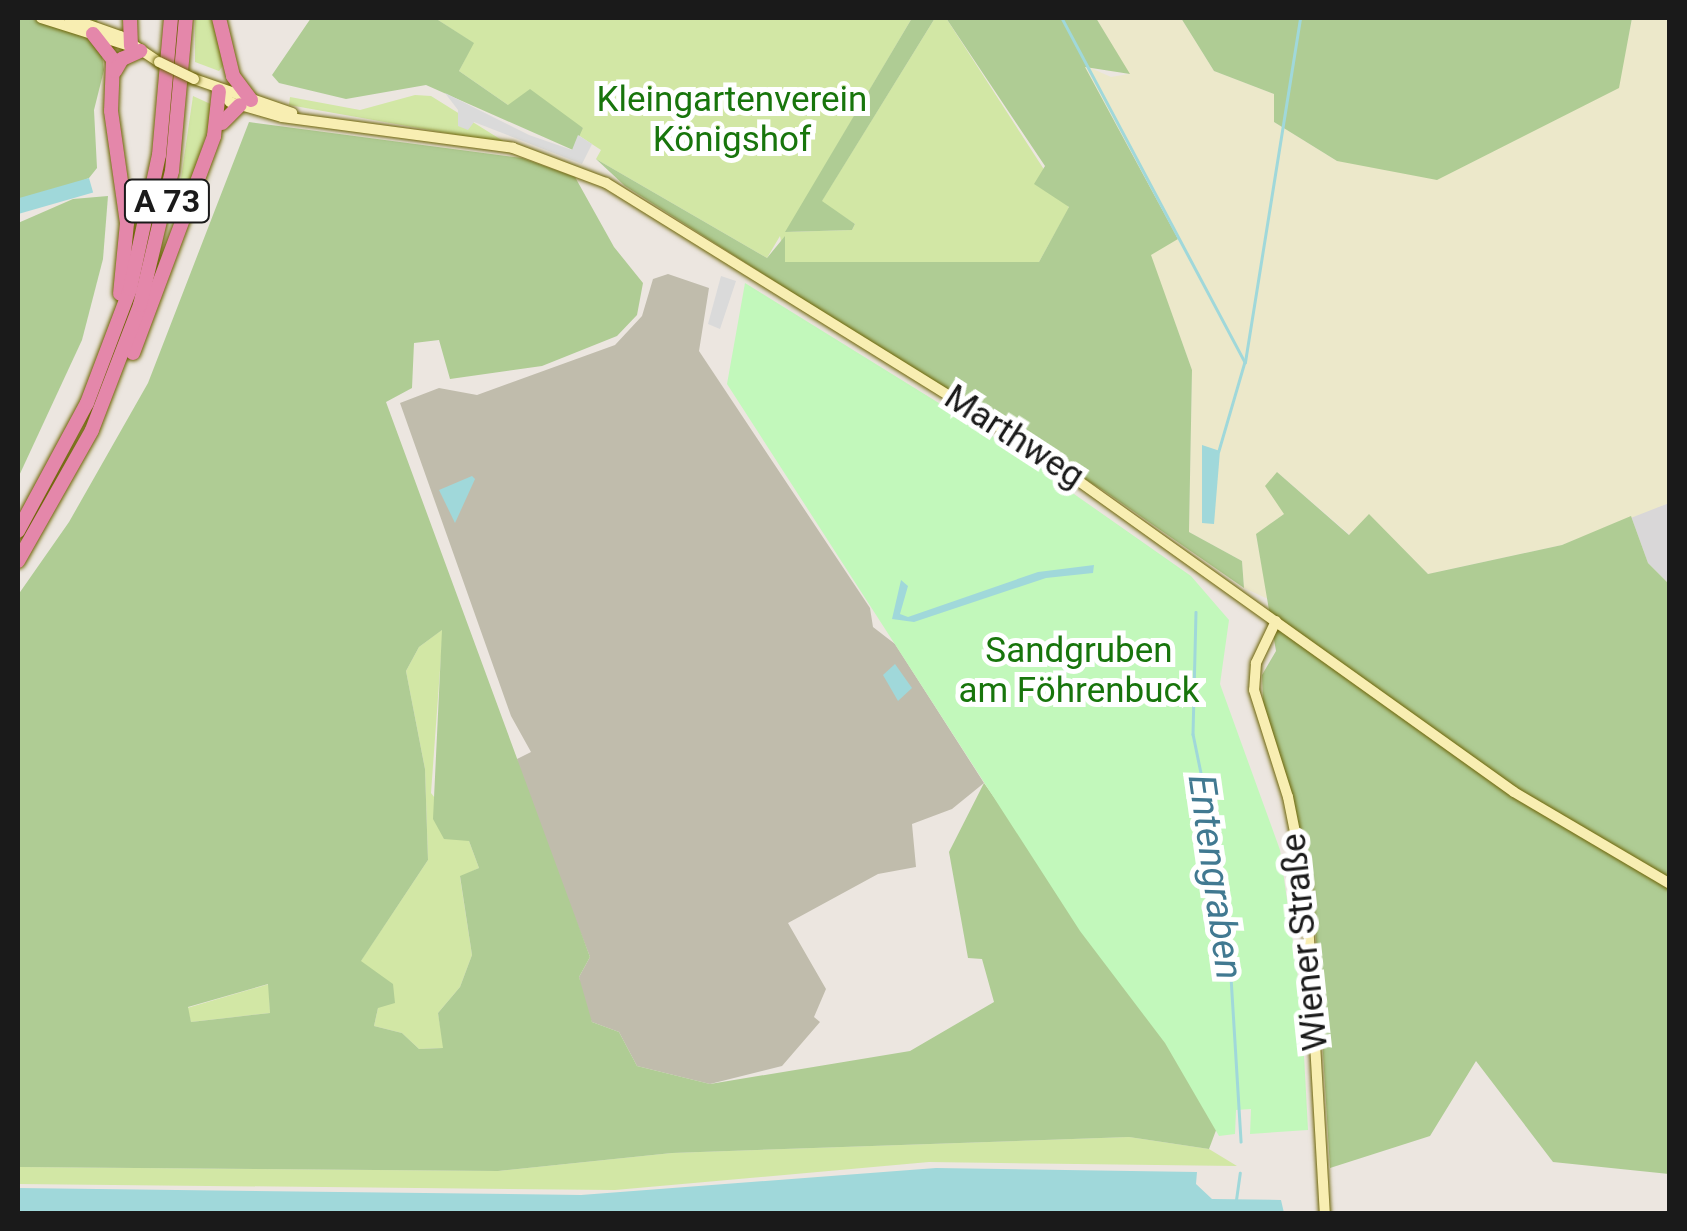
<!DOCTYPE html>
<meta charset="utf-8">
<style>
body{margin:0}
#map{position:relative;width:1687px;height:1231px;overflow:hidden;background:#ece6e0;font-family:Roboto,sans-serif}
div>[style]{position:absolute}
.residential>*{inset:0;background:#d9d7d8}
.construction>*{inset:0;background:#c0bcac}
.farmland>*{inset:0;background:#ece8ca}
.grass>*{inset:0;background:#d2e7a5}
.forest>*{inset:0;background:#afcc94}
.park>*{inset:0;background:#c2f8bb}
.parking>*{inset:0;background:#dadada}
.water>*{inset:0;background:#a0d8da;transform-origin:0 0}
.stream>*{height:2.5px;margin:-1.25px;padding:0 1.25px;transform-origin:1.25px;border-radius:1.25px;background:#a0d8da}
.roads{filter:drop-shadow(0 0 2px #6d6406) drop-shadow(0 0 2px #6d6406)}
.secondary>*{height:10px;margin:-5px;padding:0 5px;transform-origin:5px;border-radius:5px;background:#f8eeb2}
.motorway>*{height:14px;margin:-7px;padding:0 7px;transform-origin:7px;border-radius:7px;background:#e487aa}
.bridges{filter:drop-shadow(0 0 2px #6d6406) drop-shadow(0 0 2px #6d6406)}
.secondary-bridge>*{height:10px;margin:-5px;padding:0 5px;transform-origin:5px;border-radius:5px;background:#f8eeb2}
span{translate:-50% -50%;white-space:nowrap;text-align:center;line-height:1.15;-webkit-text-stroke:10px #fff;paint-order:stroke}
.shield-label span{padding:2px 8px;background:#fff;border:2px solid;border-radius:8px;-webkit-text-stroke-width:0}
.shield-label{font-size:32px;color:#1a1a1a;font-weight:700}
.park-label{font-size:35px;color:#18750c}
.street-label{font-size:35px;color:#1a1a1a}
.water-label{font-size:38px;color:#417991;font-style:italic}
.frame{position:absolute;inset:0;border:20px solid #1a1a1a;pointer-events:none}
</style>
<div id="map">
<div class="residential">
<i style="clip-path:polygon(1669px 503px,1669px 584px,1648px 563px,1631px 516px)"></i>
</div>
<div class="construction">
<i style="clip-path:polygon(668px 274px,709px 288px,699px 351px,870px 608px,873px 627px,895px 644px,984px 783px,952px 809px,912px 824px,916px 867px,878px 874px,788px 923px,826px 989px,814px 1017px,820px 1022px,782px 1066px,710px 1084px,637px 1066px,619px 1032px,592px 1022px,583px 1004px,579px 977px,590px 957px,519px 774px,517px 759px,531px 752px,511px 716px,400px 403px,439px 388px,477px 395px,615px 345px,642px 316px,653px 279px)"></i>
</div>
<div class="farmland">
<i style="clip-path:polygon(1096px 18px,1181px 18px,1214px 71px,1274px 94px,1274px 122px,1337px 161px,1618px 88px,1632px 18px,1669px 18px,1669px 503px,1562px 545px,1428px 574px,1369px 515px,1350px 535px,1277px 472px,1284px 514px,1256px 535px,1268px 599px,1244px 588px,1242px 561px,1189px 532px,1192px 370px,1150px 254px,1178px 239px,1084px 65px,1111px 77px,1129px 74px)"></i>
</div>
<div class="grass">
<i style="clip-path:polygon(195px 18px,213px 18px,225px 63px,219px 71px,195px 62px)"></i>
<i style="clip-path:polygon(435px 18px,912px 18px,786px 232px,852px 230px,855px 224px,821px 202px,935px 18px,946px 18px,1069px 208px,1039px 262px,785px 262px,780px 236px,767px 258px,596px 159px,601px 150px,578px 135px,583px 128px,508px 105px,459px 71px,473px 43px)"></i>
<i style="clip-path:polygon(415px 95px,431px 96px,508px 144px,289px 105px,290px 97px,360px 110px)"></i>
<i style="clip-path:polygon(193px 96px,215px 106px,172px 240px)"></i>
<i style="clip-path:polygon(443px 629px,431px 793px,469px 841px,479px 868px,460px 877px,472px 955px,460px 987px,438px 1013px,444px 1048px,419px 1049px,402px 1033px,374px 1026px,378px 1008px,360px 962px,428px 860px,425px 769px,406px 671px,419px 647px)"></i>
<i style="clip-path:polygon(269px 984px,270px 1013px,191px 1022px,187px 1008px)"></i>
<i style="clip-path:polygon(1129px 1137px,1209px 1149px,1237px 1166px,929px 1162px,615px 1190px,18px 1184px,18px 1167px,498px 1171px,672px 1153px)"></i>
</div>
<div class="forest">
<i style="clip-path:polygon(18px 18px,97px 18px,104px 70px,94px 110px,97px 168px,89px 178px,18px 207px)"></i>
<i style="clip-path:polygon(311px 18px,435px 18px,474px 43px,459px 71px,508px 105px,530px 89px,583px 128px,573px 150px,426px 85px,346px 99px,279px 83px,272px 75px)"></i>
<i style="clip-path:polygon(912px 18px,935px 18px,822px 201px,855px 224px,852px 230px,785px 232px)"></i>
<i style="clip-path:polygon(946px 18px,1096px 18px,1130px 74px,1085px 67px,1178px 239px,1151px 255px,1192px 370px,1189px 532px,1242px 561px,1244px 588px,1104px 491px,625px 186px,596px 159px,767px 258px,785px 236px,785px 262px,1039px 262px,1069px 207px,1034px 184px,1045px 166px)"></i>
<i style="clip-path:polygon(1181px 18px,1632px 18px,1619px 88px,1437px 180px,1337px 161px,1274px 122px,1274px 94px,1214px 71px)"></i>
<i style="clip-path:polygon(evenodd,249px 122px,522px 158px,575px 177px,614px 247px,643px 283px,637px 315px,617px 336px,542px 366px,450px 379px,439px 340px,414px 343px,412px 388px,386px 402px,590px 957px,579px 977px,592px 1022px,619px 1032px,637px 1066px,710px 1084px,910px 1051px,994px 1002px,982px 959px,968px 958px,949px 852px,984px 783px,1221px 1117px,1209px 1149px,1129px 1137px,672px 1153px,498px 1171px,18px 1167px,18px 595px,69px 522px,148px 383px,249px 122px,442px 630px,433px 819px,444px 839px,469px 841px,479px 868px,460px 876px,472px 955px,460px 987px,438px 1013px,443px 1048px,419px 1049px,402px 1033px,374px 1026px,378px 1008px,395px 1003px,393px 984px,361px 961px,428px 860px,425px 769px,406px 671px,419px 647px,442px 630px,249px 122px,268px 984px,270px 1013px,191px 1022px,188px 1007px,268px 984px)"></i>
<i style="clip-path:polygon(108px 196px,103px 259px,82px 340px,18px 478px,18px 223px,73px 199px)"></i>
<i style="clip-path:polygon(1277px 472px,1349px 535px,1369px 514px,1428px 574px,1562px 545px,1631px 516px,1648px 563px,1669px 584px,1669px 1174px,1553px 1162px,1476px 1061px,1430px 1136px,1330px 1168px,1313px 890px,1263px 702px,1262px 675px,1276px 651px,1256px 534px,1284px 514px,1265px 486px)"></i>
</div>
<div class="park">
<i style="clip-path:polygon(745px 283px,1065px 481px,1064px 487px,1191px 576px,1229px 620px,1220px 684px,1280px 850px,1301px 999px,1308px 1130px,1250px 1134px,1251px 1109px,1236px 1110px,1235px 1134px,1219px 1136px,1165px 1043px,1080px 931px,727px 384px)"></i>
</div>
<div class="parking">
<i style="clip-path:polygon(445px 93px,529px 135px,572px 150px,578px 135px,592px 144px,582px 164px,474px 122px,468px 130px,458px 126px,458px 110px)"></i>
<i style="clip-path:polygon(721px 276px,736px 281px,720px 329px,708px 324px)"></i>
</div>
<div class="water">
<i style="left:89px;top:178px;width:15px;height:77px;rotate:74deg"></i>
<i style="clip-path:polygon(1202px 445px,1220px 451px,1214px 524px,1202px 523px)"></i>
<i style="clip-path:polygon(472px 476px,475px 479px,455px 523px,439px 490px)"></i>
<i style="clip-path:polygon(1094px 565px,1093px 573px,1046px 578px,914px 622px,892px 619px,901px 580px,908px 586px,900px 614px,908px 617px,1038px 572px)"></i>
<i style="clip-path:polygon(895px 664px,912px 688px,898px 701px,883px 675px)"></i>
<i style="clip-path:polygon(936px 1168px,1197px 1172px,1196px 1184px,1212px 1199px,1281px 1200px,1284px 1213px,18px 1213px,18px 1188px,581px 1195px)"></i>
</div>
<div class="stream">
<i style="left:1062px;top:18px;width:390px;rotate:62deg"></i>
<i style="left:1245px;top:362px;width:93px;rotate:106.3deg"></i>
<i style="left:1245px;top:362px;width:348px;rotate:-80.9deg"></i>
<i style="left:1196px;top:612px;width:122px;rotate:91.4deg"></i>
<i style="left:1193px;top:734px;width:164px;rotate:78.4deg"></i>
<i style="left:1226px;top:895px;width:247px;rotate:86.5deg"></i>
<i style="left:1236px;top:1200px;width:27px;rotate:-82deg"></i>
</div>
<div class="roads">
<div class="secondary">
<i style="left:41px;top:18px;width:93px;rotate:17.5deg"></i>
<i style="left:69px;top:18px;width:54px;rotate:19.4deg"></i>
<i style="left:120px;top:36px;width:47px;rotate:33.7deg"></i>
<i style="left:194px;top:79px;width:104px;rotate:19.1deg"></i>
<i style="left:219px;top:91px;width:16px;rotate:45deg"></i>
<i style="left:230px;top:102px;width:54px;rotate:16.1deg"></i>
<i style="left:282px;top:117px;width:233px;rotate:7.6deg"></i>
<i style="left:513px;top:148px;width:99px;rotate:20.6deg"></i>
<i style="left:606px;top:183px;width:492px;rotate:31.8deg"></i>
<i style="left:1024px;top:442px;width:602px;rotate:35.54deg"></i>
<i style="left:1514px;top:792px;width:181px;rotate:30.5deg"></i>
<i style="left:1276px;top:621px;width:47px;rotate:115.5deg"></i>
<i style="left:1256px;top:663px;width:27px;rotate:94deg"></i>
<i style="left:1254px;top:690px;width:112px;rotate:72.4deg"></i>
<i style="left:1288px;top:797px;width:92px;rotate:78.7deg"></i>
<i style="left:1306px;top:887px;width:328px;rotate:86.7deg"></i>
</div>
<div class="motorway">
<i style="left:130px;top:18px;width:28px;rotate:88deg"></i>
<i style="left:219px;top:18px;width:60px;rotate:76.4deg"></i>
<i style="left:233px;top:76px;width:30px;rotate:53deg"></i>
<i style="left:93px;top:34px;width:33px;rotate:52deg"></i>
<i style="left:113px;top:60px;width:51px;rotate:92.2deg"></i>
<i style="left:111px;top:111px;width:113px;rotate:81.9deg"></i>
<i style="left:127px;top:223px;width:71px;rotate:95.6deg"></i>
<i style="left:115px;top:71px;width:14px;rotate:-60deg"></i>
<i style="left:122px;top:59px;width:20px;rotate:-24deg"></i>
<i style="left:222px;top:123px;width:25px;rotate:-45deg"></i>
<i style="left:133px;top:353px;width:232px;rotate:-69.5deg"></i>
<i style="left:214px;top:136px;width:45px;rotate:-83.7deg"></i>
<i style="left:18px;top:531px;width:145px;rotate:-61.7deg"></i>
<i style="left:87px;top:403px;width:122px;rotate:-69.3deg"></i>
<i style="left:130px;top:289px;width:137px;rotate:-77.8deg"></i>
<i style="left:159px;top:155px;width:138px;rotate:-85deg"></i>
<i style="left:18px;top:561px;width:150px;rotate:-60.5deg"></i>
<i style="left:92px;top:430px;width:134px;rotate:-69deg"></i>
<i style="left:140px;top:305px;width:138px;rotate:-76.6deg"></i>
<i style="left:172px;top:171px;width:154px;rotate:-84.8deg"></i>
</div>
</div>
<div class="bridges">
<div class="secondary-bridge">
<i style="left:159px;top:62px;width:39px;rotate:26deg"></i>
</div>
</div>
<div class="shield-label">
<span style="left:167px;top:201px">A 73</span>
</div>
<div class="park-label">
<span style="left:732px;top:120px">Kleingartenverein<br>Königshof</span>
<span style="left:1079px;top:671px">Sandgruben<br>am Föhrenbuck</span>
</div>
<div class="street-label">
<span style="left:1014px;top:437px;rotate:33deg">Marthweg</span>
<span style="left:1305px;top:942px;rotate:-96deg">Wiener Straße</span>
</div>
<div class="water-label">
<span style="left:1215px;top:877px;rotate:82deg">Entengraben</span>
</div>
<div class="frame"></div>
</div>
